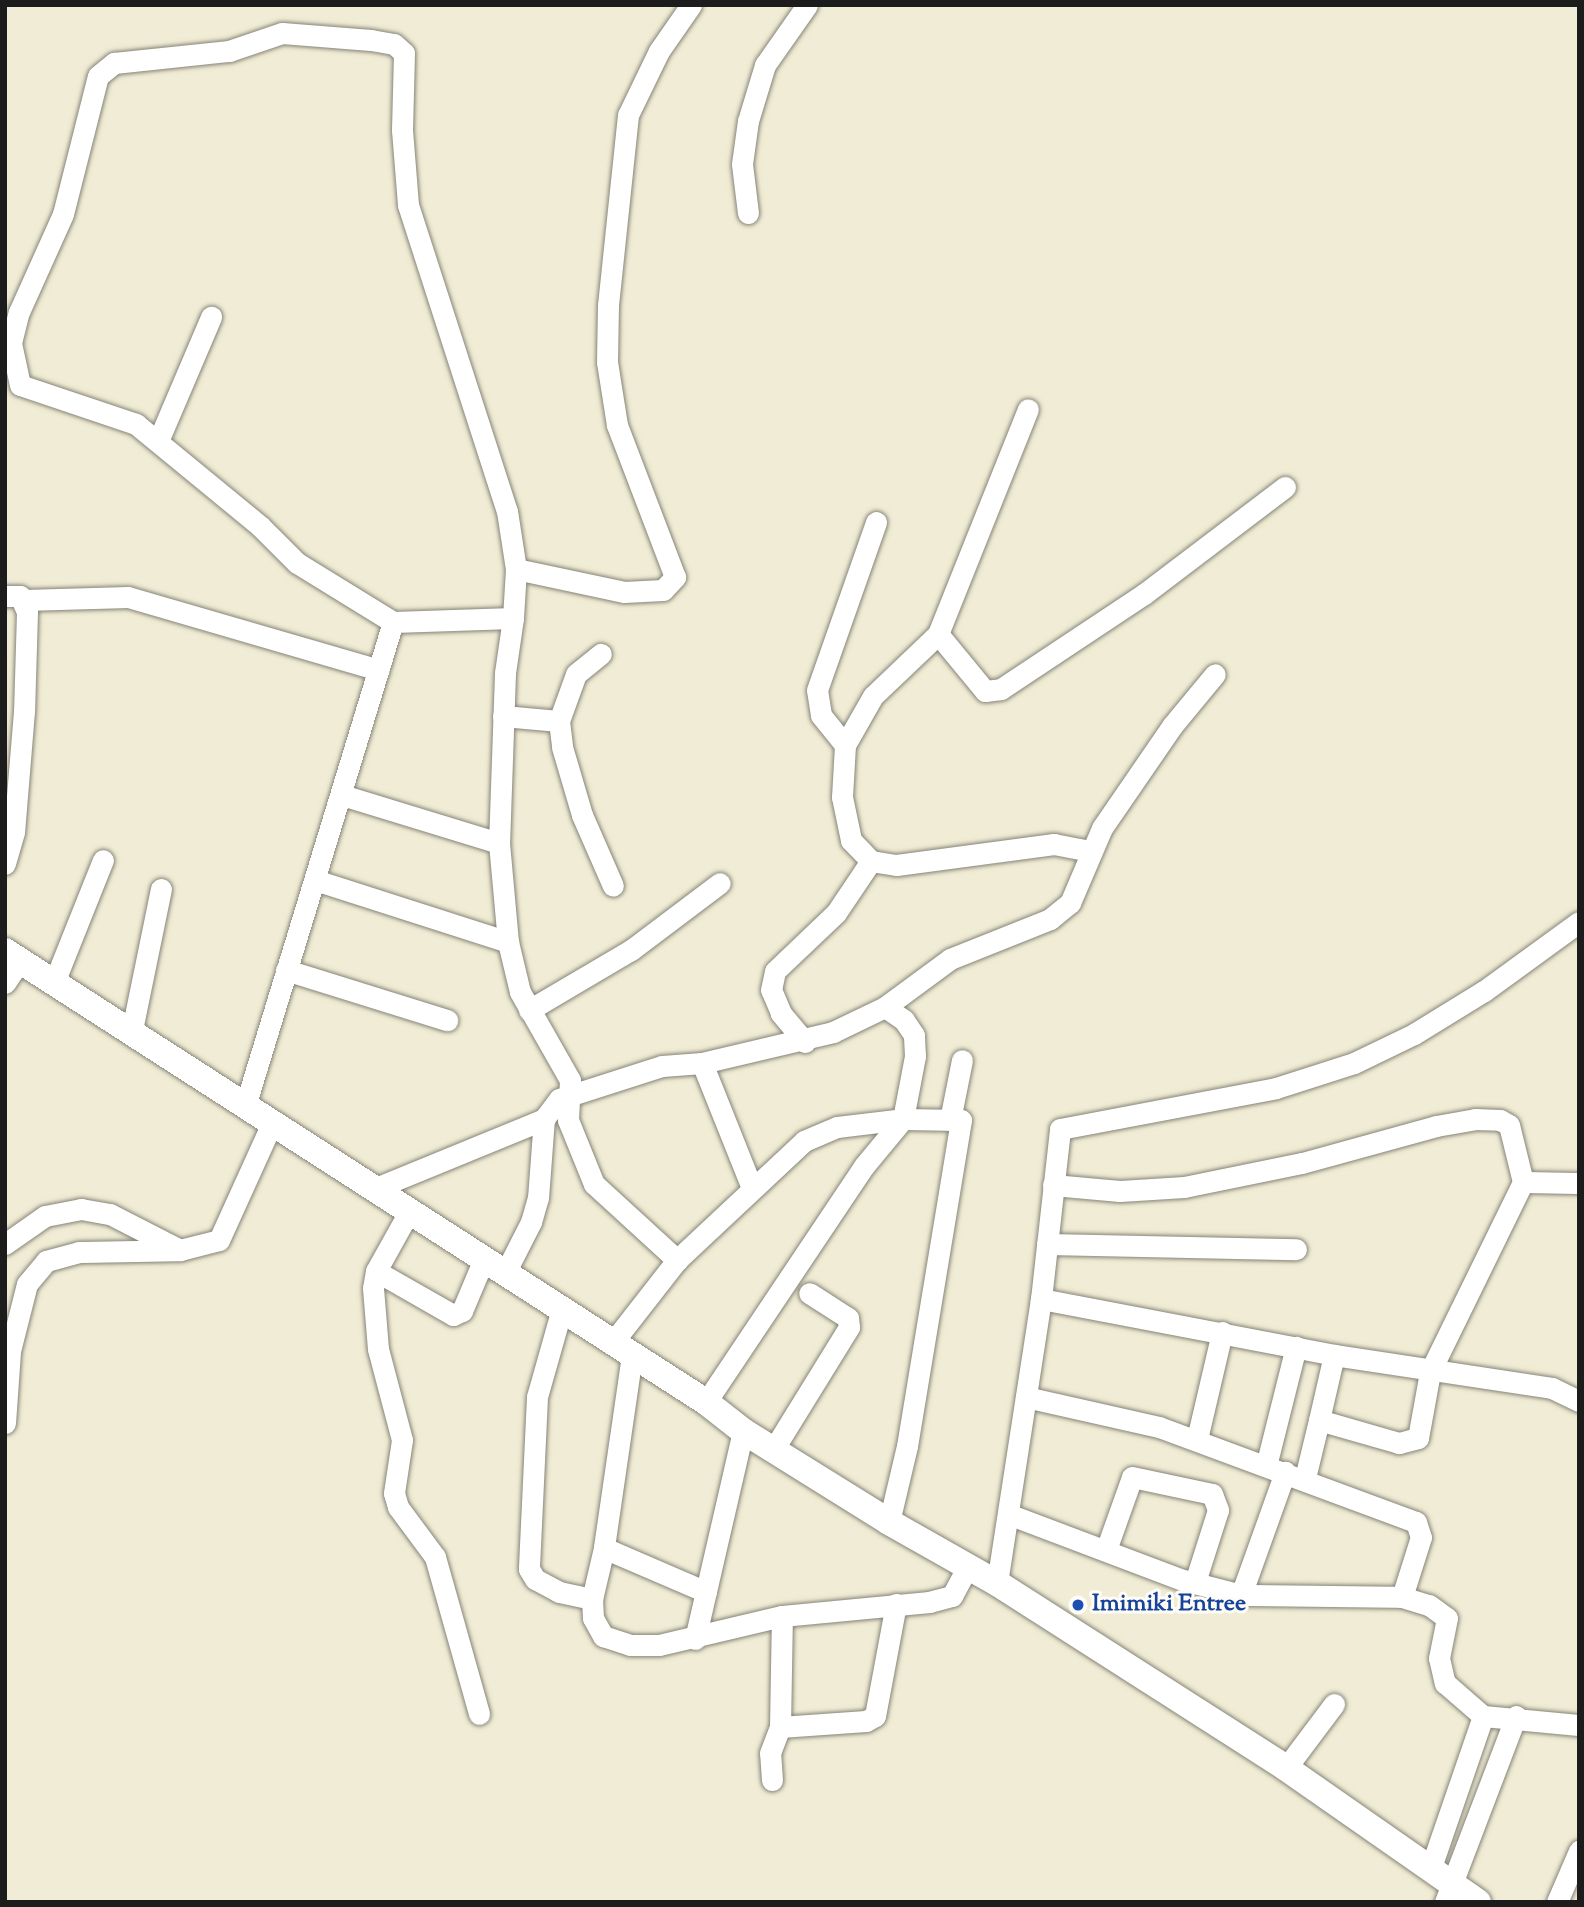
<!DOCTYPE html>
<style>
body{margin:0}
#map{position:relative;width:1584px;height:1907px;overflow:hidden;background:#f0ecd5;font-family:"Sorts Mill Goudy",serif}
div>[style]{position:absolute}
.roads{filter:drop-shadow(0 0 2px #868478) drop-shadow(0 0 2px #868478)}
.minor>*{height:21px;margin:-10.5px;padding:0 10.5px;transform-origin:10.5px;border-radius:10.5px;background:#fff}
.tertiary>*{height:26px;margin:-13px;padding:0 13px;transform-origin:13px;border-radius:13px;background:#fff}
.dots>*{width:19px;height:19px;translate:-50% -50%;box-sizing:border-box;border:4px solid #fdfcf7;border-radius:50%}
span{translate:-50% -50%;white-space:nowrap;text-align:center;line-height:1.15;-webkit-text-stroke:6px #fdfcf7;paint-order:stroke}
.transit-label{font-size:24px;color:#164399;font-weight:700}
.left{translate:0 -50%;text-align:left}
.frame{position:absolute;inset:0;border:7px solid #1c1c1c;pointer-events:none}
</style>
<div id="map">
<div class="roads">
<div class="minor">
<i style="left:282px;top:33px;width:89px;rotate:4.5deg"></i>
<i style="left:371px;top:40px;width:23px;rotate:10deg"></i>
<i style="left:394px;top:44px;width:13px;rotate:42deg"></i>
<i style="left:404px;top:53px;width:77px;rotate:91.5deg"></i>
<i style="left:402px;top:130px;width:75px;rotate:85.4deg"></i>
<i style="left:408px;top:205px;width:322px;rotate:72.1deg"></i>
<i style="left:507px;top:511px;width:59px;rotate:81.2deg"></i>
<i style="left:516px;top:569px;width:49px;rotate:93.5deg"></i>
<i style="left:513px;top:618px;width:120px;rotate:178.1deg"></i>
<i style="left:393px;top:622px;width:113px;rotate:-148.4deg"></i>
<i style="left:297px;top:563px;width:52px;rotate:-135deg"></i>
<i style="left:260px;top:526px;width:161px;rotate:-140.6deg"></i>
<i style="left:136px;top:424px;width:122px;rotate:-161.4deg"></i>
<i style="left:20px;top:385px;width:43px;rotate:-102.1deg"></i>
<i style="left:11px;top:343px;width:32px;rotate:-76deg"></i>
<i style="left:19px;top:312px;width:107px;rotate:-65.8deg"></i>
<i style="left:63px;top:214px;width:142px;rotate:-75.8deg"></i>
<i style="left:98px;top:76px;width:21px;rotate:-39deg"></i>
<i style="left:114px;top:63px;width:116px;rotate:-6deg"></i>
<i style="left:229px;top:51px;width:56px;rotate:-18.8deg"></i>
<i style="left:748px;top:213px;width:49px;rotate:-97deg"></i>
<i style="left:742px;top:164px;width:43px;rotate:-82.1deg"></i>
<i style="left:748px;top:121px;width:59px;rotate:-73.1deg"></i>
<i style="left:765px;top:65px;width:73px;rotate:-55deg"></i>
<i style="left:159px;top:439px;width:133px;rotate:-66.9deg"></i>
<i style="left:516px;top:569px;width:110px;rotate:12deg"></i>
<i style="left:624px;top:592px;width:39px;rotate:-3deg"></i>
<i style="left:663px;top:590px;width:18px;rotate:-47deg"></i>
<i style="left:675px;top:577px;width:163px;rotate:-110.9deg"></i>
<i style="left:617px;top:425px;width:64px;rotate:-99deg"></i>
<i style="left:607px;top:362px;width:57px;rotate:-89deg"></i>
<i style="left:608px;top:305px;width:191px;rotate:-84deg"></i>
<i style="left:628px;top:115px;width:71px;rotate:-64.2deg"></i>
<i style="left:659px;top:51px;width:56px;rotate:-55.2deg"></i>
<i style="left:5px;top:596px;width:15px"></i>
<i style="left:20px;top:596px;width:17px;rotate:66deg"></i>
<i style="left:27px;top:612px;width:99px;rotate:91.7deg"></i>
<i style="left:24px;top:711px;width:121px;rotate:94.7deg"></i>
<i style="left:14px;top:832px;width:33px;rotate:106deg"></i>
<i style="left:24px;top:600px;width:104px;rotate:-1.7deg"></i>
<i style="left:128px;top:597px;width:261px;rotate:16.2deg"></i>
<i style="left:513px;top:618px;width:56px;rotate:98.3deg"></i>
<i style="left:505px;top:673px;width:170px;rotate:92deg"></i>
<i style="left:499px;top:843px;width:99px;rotate:84.8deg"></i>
<i style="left:508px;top:942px;width:51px;rotate:76.5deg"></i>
<i style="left:520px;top:992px;width:101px;rotate:60.4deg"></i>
<i style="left:570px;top:1080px;width:40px;rotate:92.9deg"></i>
<i style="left:568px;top:1120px;width:69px;rotate:67.9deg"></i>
<i style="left:594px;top:1184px;width:113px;rotate:42.5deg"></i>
<i style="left:938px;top:634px;width:242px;rotate:-68.2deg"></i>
<i style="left:503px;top:716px;width:56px;rotate:5.1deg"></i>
<i style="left:559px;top:721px;width:26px;rotate:83deg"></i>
<i style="left:562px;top:747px;width:71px;rotate:73.6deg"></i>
<i style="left:582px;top:815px;width:77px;rotate:66.4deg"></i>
<i style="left:559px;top:721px;width:50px;rotate:-70.1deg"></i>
<i style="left:576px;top:674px;width:32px;rotate:-39deg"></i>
<i style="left:845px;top:745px;width:38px;rotate:-129deg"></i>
<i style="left:821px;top:715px;width:25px;rotate:-99deg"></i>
<i style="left:817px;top:690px;width:178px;rotate:-70.6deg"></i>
<i style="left:342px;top:795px;width:164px;rotate:17deg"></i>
<i style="left:1090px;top:851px;width:37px;rotate:-169deg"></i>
<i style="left:1054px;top:844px;width:159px;rotate:172.4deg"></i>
<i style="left:896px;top:865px;width:25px;rotate:-171deg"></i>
<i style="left:871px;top:861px;width:29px;rotate:-134deg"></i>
<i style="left:851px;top:840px;width:44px;rotate:-101.8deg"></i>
<i style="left:842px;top:797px;width:52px;rotate:-86.7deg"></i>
<i style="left:845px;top:745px;width:56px;rotate:-60.3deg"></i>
<i style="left:873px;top:696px;width:90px;rotate:-43.6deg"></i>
<i style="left:938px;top:634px;width:74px;rotate:50.5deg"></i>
<i style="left:985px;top:691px;width:16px;rotate:-7deg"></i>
<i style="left:1001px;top:689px;width:172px;rotate:-33.6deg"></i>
<i style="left:1144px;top:594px;width:177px;rotate:-37.2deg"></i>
<i style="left:315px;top:880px;width:203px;rotate:17.8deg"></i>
<i style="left:286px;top:970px;width:169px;rotate:17.3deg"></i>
<i style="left:55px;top:980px;width:129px;rotate:-68.2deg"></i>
<i style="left:5px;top:983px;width:29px;rotate:-56deg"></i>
<i style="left:529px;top:1010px;width:118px;rotate:-30.5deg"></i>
<i style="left:631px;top:950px;width:111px;rotate:-37deg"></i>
<i style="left:132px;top:1030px;width:144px;rotate:-78.4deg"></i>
<i style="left:805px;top:1042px;width:38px;rotate:-130deg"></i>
<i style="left:781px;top:1013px;width:25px;rotate:-113deg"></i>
<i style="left:771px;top:990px;width:19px;rotate:-78deg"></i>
<i style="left:775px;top:971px;width:84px;rotate:-43.6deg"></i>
<i style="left:836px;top:913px;width:63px;rotate:-56.1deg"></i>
<i style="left:702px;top:1063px;width:135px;rotate:68.2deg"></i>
<i style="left:246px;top:1103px;width:503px;rotate:-73.01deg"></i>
<i style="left:950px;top:1120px;width:61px;rotate:-78.7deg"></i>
<i style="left:1523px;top:1182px;width:56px;rotate:1deg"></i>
<i style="left:1053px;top:1185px;width:67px;rotate:5.1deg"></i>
<i style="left:1120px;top:1191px;width:64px;rotate:-3.6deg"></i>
<i style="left:1184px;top:1187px;width:120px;rotate:-11.5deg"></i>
<i style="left:1302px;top:1163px;width:139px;rotate:-15.4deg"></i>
<i style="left:1436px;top:1126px;width:40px;rotate:-10deg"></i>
<i style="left:1475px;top:1119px;width:25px;rotate:2deg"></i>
<i style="left:1500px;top:1120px;width:10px;rotate:29deg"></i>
<i style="left:1509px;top:1125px;width:59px;rotate:76.2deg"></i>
<i style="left:1523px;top:1182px;width:212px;rotate:116.1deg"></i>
<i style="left:1430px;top:1372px;width:67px;rotate:100.3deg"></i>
<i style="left:1418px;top:1438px;width:20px;rotate:165deg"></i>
<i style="left:1399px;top:1443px;width:83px;rotate:-164deg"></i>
<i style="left:1319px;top:1420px;width:67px;rotate:-77deg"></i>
<i style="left:376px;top:1188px;width:182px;rotate:-22.3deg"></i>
<i style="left:410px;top:1210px;width:70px;rotate:119.1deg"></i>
<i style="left:376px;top:1271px;width:17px;rotate:100deg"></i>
<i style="left:373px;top:1288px;width:61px;rotate:85.3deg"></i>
<i style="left:378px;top:1349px;width:94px;rotate:75.2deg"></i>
<i style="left:402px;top:1440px;width:54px;rotate:98.6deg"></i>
<i style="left:394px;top:1493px;width:15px;rotate:74deg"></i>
<i style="left:398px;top:1507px;width:62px;rotate:53.5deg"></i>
<i style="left:435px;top:1557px;width:163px;rotate:74.3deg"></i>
<i style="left:5px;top:1244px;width:49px;rotate:-35deg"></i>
<i style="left:45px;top:1216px;width:37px;rotate:-11deg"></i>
<i style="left:81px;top:1209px;width:29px;rotate:10deg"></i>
<i style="left:110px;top:1214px;width:79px;rotate:27.2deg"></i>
<i style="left:180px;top:1250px;width:40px;rotate:-14.4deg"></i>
<i style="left:219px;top:1240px;width:131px;rotate:-65.6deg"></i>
<i style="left:1047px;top:1244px;width:249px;rotate:1.2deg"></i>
<i style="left:376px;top:1271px;width:89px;rotate:29.7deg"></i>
<i style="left:453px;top:1315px;width:10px;rotate:-24deg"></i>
<i style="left:462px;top:1311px;width:56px;rotate:-67.1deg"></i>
<i style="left:505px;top:1273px;width:57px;rotate:-63deg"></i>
<i style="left:531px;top:1222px;width:25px;rotate:-74deg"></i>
<i style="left:538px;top:1198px;width:79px;rotate:-85.7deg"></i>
<i style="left:544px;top:1119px;width:25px;rotate:-53deg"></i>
<i style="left:559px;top:1099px;width:108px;rotate:-17.8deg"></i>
<i style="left:662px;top:1066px;width:40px;rotate:-4.3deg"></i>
<i style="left:702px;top:1063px;width:135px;rotate:-13.3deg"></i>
<i style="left:833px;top:1032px;width:58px;rotate:-25.7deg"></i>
<i style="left:885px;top:1007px;width:81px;rotate:-36.4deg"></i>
<i style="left:950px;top:959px;width:108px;rotate:-21.8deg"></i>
<i style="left:1050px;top:919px;width:26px;rotate:-39deg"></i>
<i style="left:1070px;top:903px;width:82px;rotate:-66.9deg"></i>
<i style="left:1102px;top:828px;width:124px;rotate:-55.5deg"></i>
<i style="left:1172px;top:726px;width:67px;rotate:-50.4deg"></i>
<i style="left:1041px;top:1299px;width:171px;rotate:-83.6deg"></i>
<i style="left:1060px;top:1129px;width:220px;rotate:-10.7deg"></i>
<i style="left:1276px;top:1088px;width:82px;rotate:-17.8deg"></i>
<i style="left:1354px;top:1063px;width:67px;rotate:-25.8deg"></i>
<i style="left:1414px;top:1034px;width:82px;rotate:-31.6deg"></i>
<i style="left:1484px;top:991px;width:117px;rotate:-36deg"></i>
<i style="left:561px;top:1312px;width:88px;rotate:105.8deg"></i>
<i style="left:537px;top:1397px;width:172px;rotate:92.7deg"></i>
<i style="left:529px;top:1569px;width:12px;rotate:59deg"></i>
<i style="left:535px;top:1579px;width:27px;rotate:28deg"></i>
<i style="left:559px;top:1592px;width:34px;rotate:12deg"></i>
<i style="left:613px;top:1342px;width:104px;rotate:-52deg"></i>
<i style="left:677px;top:1260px;width:174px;rotate:-43.1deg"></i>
<i style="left:804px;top:1141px;width:36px;rotate:-23deg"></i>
<i style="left:837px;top:1127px;width:66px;rotate:-6.9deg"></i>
<i style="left:903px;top:1119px;width:64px;rotate:-79.2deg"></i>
<i style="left:915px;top:1056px;width:21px;rotate:-93deg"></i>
<i style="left:914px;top:1035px;width:18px;rotate:-124deg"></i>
<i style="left:904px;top:1020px;width:23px;rotate:-146deg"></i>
<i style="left:632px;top:1355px;width:195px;rotate:98.3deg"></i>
<i style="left:604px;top:1548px;width:52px;rotate:103.2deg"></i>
<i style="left:592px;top:1599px;width:19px;rotate:87deg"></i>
<i style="left:593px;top:1618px;width:21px;rotate:61deg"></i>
<i style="left:603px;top:1636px;width:28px;rotate:18deg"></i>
<i style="left:630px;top:1645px;width:29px"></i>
<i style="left:659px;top:1645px;width:126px;rotate:-13.3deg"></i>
<i style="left:782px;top:1616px;width:148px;rotate:-5.4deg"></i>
<i style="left:929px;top:1602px;width:24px;rotate:-15deg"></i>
<i style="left:952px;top:1596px;width:32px;rotate:-62deg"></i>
<i style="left:1026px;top:1397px;width:136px;rotate:12.7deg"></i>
<i style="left:1159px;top:1427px;width:274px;rotate:20.3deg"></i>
<i style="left:1416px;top:1522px;width:16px;rotate:72deg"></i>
<i style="left:1421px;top:1537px;width:63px;rotate:107.6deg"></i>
<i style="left:1402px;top:1597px;width:28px;rotate:17deg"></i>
<i style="left:1429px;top:1605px;width:22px;rotate:36deg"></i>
<i style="left:1447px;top:1618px;width:41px;rotate:101.3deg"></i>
<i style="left:1439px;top:1658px;width:26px;rotate:77deg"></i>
<i style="left:1445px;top:1683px;width:50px;rotate:41deg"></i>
<i style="left:1483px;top:1716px;width:96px;rotate:5.4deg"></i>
<i style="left:706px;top:1402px;width:284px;rotate:-56.2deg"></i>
<i style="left:864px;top:1166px;width:61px;rotate:-50.3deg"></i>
<i style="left:903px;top:1119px;width:58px;rotate:1deg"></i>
<i style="left:961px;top:1120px;width:330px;rotate:99.4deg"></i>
<i style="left:907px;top:1446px;width:78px;rotate:103.3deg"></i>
<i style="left:5px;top:1423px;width:72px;rotate:-86deg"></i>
<i style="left:10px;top:1351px;width:69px;rotate:-75.8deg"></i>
<i style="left:27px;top:1284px;width:30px;rotate:-50deg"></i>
<i style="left:46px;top:1261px;width:34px;rotate:-15deg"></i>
<i style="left:79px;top:1252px;width:100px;rotate:-1.1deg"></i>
<i style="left:1197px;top:1439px;width:110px;rotate:-76.8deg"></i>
<i style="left:775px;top:1447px;width:141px;rotate:-58.3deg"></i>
<i style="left:849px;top:1327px;width:9px;rotate:-96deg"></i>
<i style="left:848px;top:1318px;width:46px;rotate:-147.3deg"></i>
<i style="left:1266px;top:1466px;width:123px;rotate:-75.9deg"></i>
<i style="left:1305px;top:1478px;width:60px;rotate:-76.4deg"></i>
<i style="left:1008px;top:1514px;width:187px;rotate:20.7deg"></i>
<i style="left:1183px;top:1580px;width:60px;rotate:14.5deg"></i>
<i style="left:1241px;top:1595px;width:161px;rotate:0.7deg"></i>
<i style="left:604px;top:1548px;width:111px;rotate:23.3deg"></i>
<i style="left:1106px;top:1550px;width:77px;rotate:-70.4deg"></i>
<i style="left:1132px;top:1477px;width:82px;rotate:12deg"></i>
<i style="left:1212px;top:1494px;width:17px;rotate:69deg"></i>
<i style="left:1218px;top:1510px;width:76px;rotate:107.7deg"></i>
<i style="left:997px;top:1583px;width:287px;rotate:-81.2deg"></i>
<i style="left:1041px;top:1299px;width:298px;rotate:10.8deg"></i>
<i style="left:1334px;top:1355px;width:220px;rotate:8.6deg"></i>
<i style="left:1552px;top:1388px;width:30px;rotate:26deg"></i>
<i style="left:1241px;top:1595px;width:131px;rotate:-70.3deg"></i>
<i style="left:695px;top:1639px;width:213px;rotate:-77deg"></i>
<i style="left:780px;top:1727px;width:86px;rotate:-4deg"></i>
<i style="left:866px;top:1721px;width:10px;rotate:-29deg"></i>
<i style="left:875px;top:1716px;width:114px;rotate:-79.4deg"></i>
<i style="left:1286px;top:1768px;width:80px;rotate:-53.1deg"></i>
<i style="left:772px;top:1780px;width:27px;rotate:-94deg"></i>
<i style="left:770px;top:1753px;width:28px;rotate:-69deg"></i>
<i style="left:780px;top:1727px;width:111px;rotate:-89deg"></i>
<i style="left:1430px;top:1870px;width:163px;rotate:-71deg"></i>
<i style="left:1445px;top:1902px;width:199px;rotate:-69.1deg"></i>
<i style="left:1557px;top:1902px;width:56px;rotate:-66.7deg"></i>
</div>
<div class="tertiary">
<i style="left:5px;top:951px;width:834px;rotate:32.76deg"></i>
<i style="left:706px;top:1402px;width:47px;rotate:38.1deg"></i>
<i style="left:743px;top:1431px;width:172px;rotate:31.9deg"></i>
<i style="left:889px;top:1522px;width:124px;rotate:29.5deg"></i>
<i style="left:997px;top:1583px;width:343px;rotate:32.6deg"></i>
<i style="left:1286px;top:1768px;width:234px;rotate:34.9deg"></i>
</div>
</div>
<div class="dots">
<i style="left:1078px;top:1605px;background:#1a4fb4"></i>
</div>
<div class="transit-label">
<span class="left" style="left:1092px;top:1605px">Imimiki Entree</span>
</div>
<div class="frame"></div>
</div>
